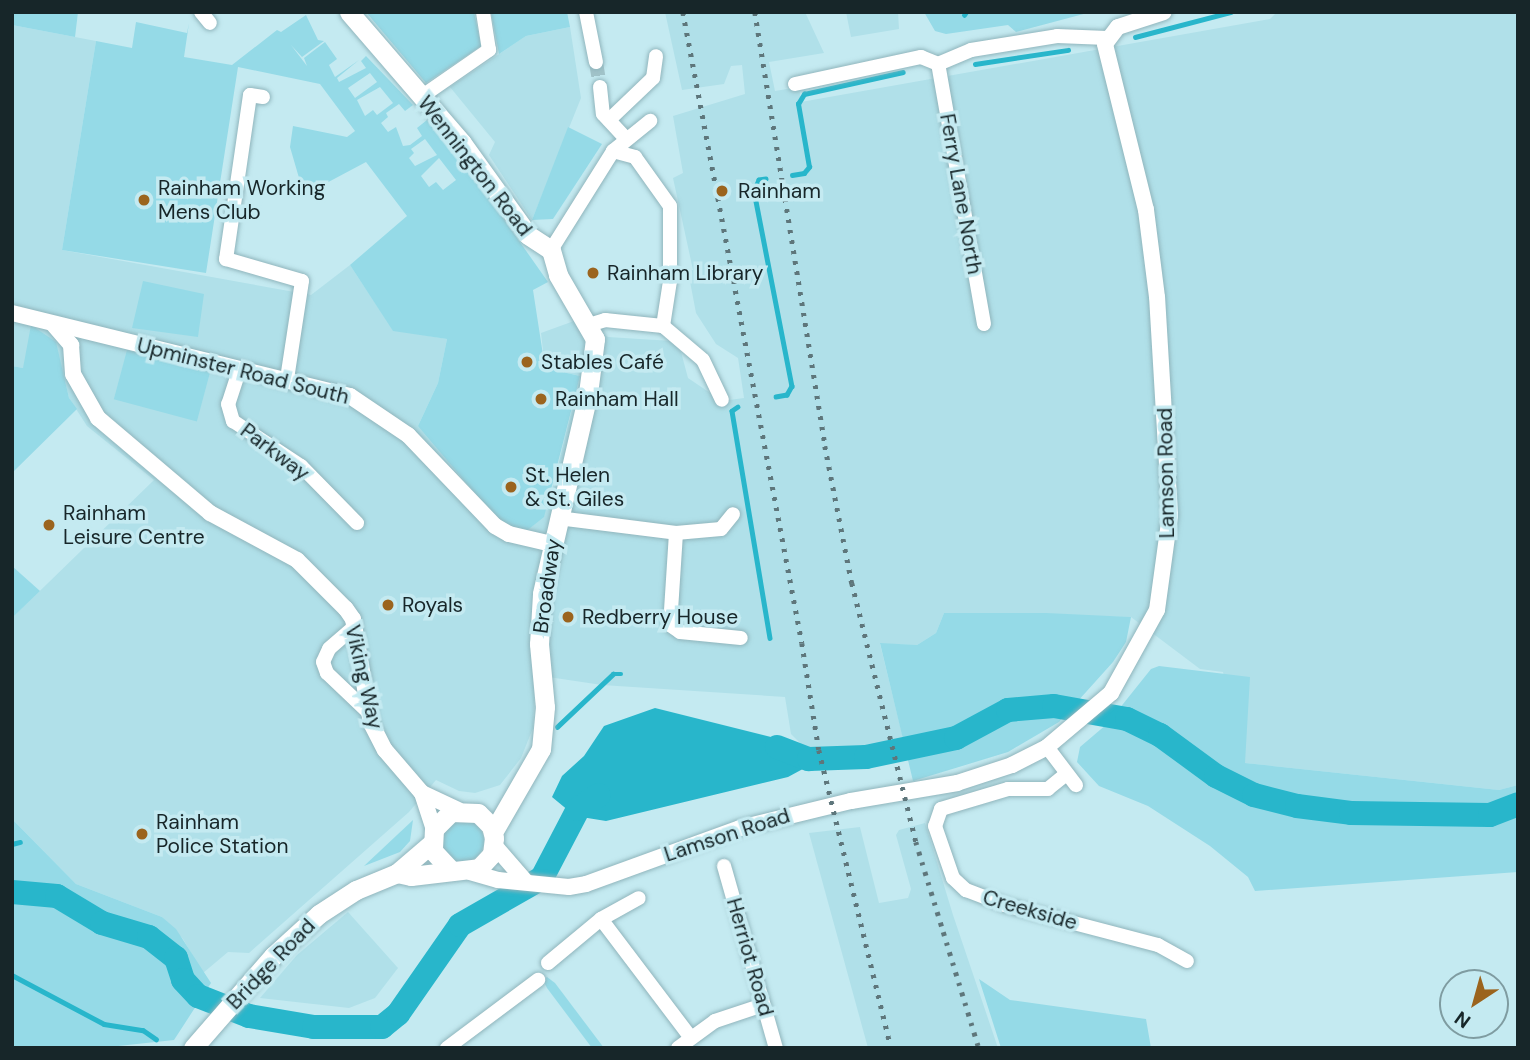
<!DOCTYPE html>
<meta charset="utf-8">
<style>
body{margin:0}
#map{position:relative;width:1530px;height:1060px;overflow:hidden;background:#c4eaf1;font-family:"DM Sans",sans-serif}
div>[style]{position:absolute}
.built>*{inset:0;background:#b0e0e9}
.green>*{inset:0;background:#95dae7;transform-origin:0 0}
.round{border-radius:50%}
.water>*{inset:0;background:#28b6cb}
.stream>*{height:4.5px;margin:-2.25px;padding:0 2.25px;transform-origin:2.25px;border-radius:2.25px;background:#28b6cb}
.river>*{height:24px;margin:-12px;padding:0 12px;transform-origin:12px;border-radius:12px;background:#28b6cb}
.minor-tunnel>*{height:14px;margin-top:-7px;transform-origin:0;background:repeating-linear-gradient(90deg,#a1c3c9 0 14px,transparent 0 21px)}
.roads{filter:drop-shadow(0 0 2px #90b5bc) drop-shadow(0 0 2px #90b5bc)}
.minor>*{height:14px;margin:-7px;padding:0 7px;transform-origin:7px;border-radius:7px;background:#fff}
.tertiary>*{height:16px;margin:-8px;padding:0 8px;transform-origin:8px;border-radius:8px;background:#fff}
.secondary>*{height:19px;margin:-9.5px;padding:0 9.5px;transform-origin:9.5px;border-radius:9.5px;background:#fff}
.rail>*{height:4.5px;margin-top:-2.25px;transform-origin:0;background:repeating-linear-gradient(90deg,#5e767b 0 3.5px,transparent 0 10.5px)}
.dots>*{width:19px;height:19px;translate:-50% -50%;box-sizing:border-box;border:4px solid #c4eaf1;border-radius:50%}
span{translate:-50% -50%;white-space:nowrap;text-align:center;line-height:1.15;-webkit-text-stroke:7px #c4eaf1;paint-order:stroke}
.street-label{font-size:21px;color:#172629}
.poi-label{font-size:21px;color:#172629}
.left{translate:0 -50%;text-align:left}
.frame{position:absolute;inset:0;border:14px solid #172629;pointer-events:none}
.north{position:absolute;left:1439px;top:969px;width:70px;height:70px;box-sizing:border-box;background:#c4eaf1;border:2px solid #7f9ca1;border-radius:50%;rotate:216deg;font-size:19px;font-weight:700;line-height:28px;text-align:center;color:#172629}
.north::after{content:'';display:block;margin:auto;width:24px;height:32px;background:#9b641e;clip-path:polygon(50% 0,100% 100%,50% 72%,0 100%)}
</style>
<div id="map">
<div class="built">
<i style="clip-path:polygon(665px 12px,805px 12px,824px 53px,769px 62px,775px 91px,799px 87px,801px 102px,1270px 19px,1277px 12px,1518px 12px,1518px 785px,1499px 790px,1245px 763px,1223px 672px,1200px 669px,1131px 617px,944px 613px,936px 633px,917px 645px,880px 644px,905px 746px,843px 762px,812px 755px,791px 734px,785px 697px,602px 685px,535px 675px,533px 728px,521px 758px,500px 785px,475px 793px,459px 791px,436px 780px,409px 812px,249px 953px,228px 952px,203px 973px,183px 939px,162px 917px,76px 884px,12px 819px,12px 618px,154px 480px,87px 426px,69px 398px,55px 342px,23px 368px,12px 366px,12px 25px,96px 41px,62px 250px,311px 295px,350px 265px,393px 330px,447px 339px,438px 383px,418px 426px,551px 494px,580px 376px,545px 368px,541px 333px,574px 321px,608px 337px,672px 341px,681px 352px,688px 378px,722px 401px,744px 398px,738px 358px,716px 344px,696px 313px,688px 271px,693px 270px,673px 178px,683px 173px,673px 116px,745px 94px,742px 65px,731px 66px,724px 84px,682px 90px)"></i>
<i style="clip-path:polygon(846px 12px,898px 12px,899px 29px,851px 37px)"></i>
<i style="clip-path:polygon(570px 27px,581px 98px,532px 220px,489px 155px,495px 142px,450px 87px,526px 36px)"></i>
<i style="clip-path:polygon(925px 823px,953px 915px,998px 1048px,868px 1048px,809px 833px,860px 827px,879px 903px,908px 898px,911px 889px,896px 835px,899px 830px)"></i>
<i style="clip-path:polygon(348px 912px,398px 968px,375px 998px,349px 1008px,260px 998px,297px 955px)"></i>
</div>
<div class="green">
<i style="clip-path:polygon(12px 12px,78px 12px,75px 37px,12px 25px)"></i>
<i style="clip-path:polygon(366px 12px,474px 12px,481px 46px,426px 83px)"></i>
<i style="clip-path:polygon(491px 12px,567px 12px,570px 27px,526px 36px,499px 54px)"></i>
<i style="clip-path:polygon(924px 12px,1091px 12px,1016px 32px,1008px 25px,946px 34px,935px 31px)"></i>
<i style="clip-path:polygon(evenodd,306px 15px,318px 40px,324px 41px,302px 57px,291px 45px,307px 66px,304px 58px,325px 42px,337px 59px,329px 65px,335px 77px,359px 60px,337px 78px,339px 82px,366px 68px,361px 61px,366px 56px,413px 105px,405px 111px,399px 104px,386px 113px,388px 117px,381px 123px,388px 132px,396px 127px,403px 146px,410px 145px,422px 136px,417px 128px,427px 120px,465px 164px,548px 282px,533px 290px,545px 368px,580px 376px,544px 517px,525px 532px,502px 525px,418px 426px,438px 383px,447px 339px,393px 331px,350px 265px,407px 216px,366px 162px,304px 195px,290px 147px,293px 126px,347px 137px,355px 131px,320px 84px,238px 67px,206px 273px,62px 250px,96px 41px,132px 48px,136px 22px,187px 33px,189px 23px,184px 57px,232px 65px,277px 30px,281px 32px,306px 15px,370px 73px,377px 82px,355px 98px,348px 88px,370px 73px,306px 15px,380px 87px,393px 103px,377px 115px,373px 110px,365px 116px,357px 100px,380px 87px,306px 15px,425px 139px,437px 155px,415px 166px,409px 158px,414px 153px,411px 149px,425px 139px,306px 15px,439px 158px,456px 180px,443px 190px,436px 182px,429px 187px,421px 176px,439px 158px)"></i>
<i style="clip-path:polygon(568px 127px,602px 144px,553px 219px,532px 220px)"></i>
<i style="clip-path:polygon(143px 281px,204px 294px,198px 337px,132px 328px)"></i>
<i style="clip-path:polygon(31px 325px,56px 342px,69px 398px,77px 409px,12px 473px,12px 366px,23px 368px)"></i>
<i style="left:127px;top:350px;width:86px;height:51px;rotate:15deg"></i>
<i style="clip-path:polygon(12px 566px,40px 591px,12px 618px)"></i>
<i style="clip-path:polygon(944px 613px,1046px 613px,1131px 617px,1126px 642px,1113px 662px,1059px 722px,1008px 752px,913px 781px,880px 643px,917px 645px,936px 633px)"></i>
<i style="clip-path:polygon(1159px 666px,1250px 677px,1245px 763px,1499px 790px,1518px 785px,1518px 872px,1255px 891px,1248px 877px,1210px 846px,1148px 806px,1099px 786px,1077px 762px,1080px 747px,1107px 724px,1151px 669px)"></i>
<i style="clip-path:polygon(12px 819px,76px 884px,162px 917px,176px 929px,211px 983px,174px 1040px,109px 1047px,12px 1048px)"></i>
<i class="round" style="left:442px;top:820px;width:42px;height:42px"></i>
<i style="clip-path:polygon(413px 820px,410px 841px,400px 852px,364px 866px)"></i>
<i style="clip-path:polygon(547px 977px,555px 983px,604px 1048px,592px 1048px,547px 988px,543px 980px)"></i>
<i style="clip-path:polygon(979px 979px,1010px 1000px,1146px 1019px,1151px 1048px,1001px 1048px)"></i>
</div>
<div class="water">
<i style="clip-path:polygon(655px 708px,795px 743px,812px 764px,788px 777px,606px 821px,575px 816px,552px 797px,562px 776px,584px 756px,604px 726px)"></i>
</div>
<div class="stream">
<i style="left:964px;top:15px;width:4px;rotate:-56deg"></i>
<i style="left:1135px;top:37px;width:99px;rotate:-14.6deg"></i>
<i style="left:975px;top:64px;width:94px;rotate:-8.6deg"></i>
<i style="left:792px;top:175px;width:12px;rotate:-9deg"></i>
<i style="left:804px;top:173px;width:8px;rotate:-50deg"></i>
<i style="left:809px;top:167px;width:64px;rotate:-99.9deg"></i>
<i style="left:798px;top:104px;width:12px;rotate:-59deg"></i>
<i style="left:804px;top:94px;width:101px;rotate:-12.5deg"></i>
<i style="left:766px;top:179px;width:7px;rotate:172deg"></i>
<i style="left:759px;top:180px;width:12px;rotate:114deg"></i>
<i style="left:754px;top:191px;width:199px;rotate:79deg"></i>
<i style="left:792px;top:386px;width:10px;rotate:119deg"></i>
<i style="left:787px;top:395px;width:11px;rotate:170deg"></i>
<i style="left:738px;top:407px;width:7px;rotate:146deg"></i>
<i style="left:732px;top:411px;width:230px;rotate:80.5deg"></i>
<i style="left:557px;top:727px;width:77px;rotate:-43.4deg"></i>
<i style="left:613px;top:674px;width:8px"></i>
<i style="left:12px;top:844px;width:8px;rotate:-14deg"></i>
<i style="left:12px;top:975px;width:104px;rotate:28deg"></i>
<i style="left:104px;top:1024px;width:39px;rotate:9deg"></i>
<i style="left:143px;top:1030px;width:16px;rotate:35deg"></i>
</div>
<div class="river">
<i style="left:777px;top:747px;width:34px;rotate:21deg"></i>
<i style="left:809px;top:759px;width:57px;rotate:-2deg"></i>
<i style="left:866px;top:757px;width:92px;rotate:-11.9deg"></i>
<i style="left:956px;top:738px;width:59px;rotate:-28.3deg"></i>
<i style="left:1008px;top:710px;width:46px;rotate:-5deg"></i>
<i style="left:1054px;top:706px;width:74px;rotate:10.1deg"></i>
<i style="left:1127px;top:719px;width:37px;rotate:26deg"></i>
<i style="left:1160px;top:735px;width:69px;rotate:36.2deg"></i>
<i style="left:1216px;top:776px;width:42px;rotate:26.6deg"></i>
<i style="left:1254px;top:795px;width:44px;rotate:14.3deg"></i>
<i style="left:1297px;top:806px;width:54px;rotate:7.4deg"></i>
<i style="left:1351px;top:813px;width:139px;rotate:0.8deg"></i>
<i style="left:1490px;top:815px;width:30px;rotate:-21deg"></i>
<i style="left:12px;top:892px;width:45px;rotate:5.1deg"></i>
<i style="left:57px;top:896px;width:52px;rotate:31deg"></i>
<i style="left:102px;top:923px;width:49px;rotate:16.6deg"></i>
<i style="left:149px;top:937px;width:34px;rotate:38deg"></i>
<i style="left:176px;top:958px;width:23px;rotate:72deg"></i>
<i style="left:183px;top:980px;width:22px;rotate:47deg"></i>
<i style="left:198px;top:996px;width:55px;rotate:21.4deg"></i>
<i style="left:249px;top:1016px;width:66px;rotate:9.6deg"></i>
<i style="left:314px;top:1027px;width:68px"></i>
<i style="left:382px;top:1027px;width:21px;rotate:-39deg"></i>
<i style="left:398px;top:1014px;width:108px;rotate:-55.1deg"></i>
<i style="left:460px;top:925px;width:95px;rotate:-29.8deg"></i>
<i style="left:542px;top:878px;width:78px;rotate:-62.4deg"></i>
<i style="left:578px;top:809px;width:25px;rotate:-34deg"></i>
</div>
<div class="minor-tunnel">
<i style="left:596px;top:62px;width:25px;rotate:81deg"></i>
</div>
<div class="roads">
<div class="minor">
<i style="left:201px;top:12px;width:14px;rotate:51deg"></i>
<i style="left:586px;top:12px;width:51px;rotate:78.7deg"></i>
<i style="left:795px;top:84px;width:129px;rotate:-12.1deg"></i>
<i style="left:921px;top:57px;width:18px;rotate:22deg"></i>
<i style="left:600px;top:87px;width:27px;rotate:84deg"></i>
<i style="left:603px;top:114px;width:34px;rotate:47deg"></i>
<i style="left:263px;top:97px;width:13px;rotate:-171deg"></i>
<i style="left:250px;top:95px;width:166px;rotate:98.3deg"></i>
<i style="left:226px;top:259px;width:79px;rotate:16.1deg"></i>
<i style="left:302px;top:281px;width:99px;rotate:98.7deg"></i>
<i style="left:421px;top:97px;width:83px;rotate:-34.7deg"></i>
<i style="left:489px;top:50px;width:38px;rotate:-99deg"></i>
<i style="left:609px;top:120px;width:61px;rotate:-43.7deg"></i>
<i style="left:653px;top:78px;width:22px;rotate:-82deg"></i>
<i style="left:613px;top:151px;width:23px;rotate:15deg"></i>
<i style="left:635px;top:157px;width:60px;rotate:54.5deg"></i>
<i style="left:670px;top:206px;width:75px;rotate:90deg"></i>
<i style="left:670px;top:281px;width:46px;rotate:98.8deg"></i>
<i style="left:551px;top:250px;width:117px;rotate:-57.9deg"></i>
<i style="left:613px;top:151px;width:48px;rotate:-39deg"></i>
<i style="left:984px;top:324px;width:264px;rotate:-100deg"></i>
<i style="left:938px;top:64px;width:36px;rotate:-23deg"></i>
<i style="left:971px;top:50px;width:87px;rotate:-9.2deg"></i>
<i style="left:1057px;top:36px;width:50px;rotate:2.3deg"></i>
<i style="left:589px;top:325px;width:17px;rotate:-17deg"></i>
<i style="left:605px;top:320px;width:58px;rotate:5.9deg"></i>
<i style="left:663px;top:326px;width:52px;rotate:40.4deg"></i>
<i style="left:703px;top:360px;width:44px;rotate:64.6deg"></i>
<i style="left:240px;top:368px;width:38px;rotate:108deg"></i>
<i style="left:228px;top:404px;width:18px;rotate:74deg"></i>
<i style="left:233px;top:421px;width:82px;rotate:33.5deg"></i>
<i style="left:301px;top:466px;width:80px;rotate:45.5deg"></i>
<i style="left:558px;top:518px;width:119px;rotate:7.2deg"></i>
<i style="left:676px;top:533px;width:45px;rotate:-5.1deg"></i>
<i style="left:721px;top:529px;width:19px;rotate:-51deg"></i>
<i style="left:676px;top:533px;width:92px;rotate:93.7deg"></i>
<i style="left:670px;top:625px;width:12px;rotate:35deg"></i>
<i style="left:680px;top:632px;width:61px;rotate:5.6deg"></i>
<i style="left:354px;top:627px;width:33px;rotate:139deg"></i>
<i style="left:329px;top:649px;width:14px;rotate:115deg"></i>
<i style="left:323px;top:662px;width:12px;rotate:70deg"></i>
<i style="left:327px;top:673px;width:58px;rotate:43.6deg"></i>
<i style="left:1047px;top:747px;width:48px;rotate:52.7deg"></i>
<i style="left:1065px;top:775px;width:22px;rotate:141deg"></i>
<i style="left:1048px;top:789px;width:40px;rotate:180deg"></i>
<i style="left:1008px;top:789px;width:70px;rotate:163.4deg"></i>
<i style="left:941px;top:809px;width:18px;rotate:109deg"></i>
<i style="left:935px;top:826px;width:55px;rotate:70.9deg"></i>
<i style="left:953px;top:878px;width:18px;rotate:43deg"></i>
<i style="left:966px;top:890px;width:42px;rotate:21deg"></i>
<i style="left:1005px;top:905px;width:158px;rotate:14.7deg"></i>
<i style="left:1158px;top:945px;width:33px;rotate:29deg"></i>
<i style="left:724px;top:866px;width:189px;rotate:74.1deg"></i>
<i style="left:601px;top:919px;width:43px;rotate:-28.9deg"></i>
<i style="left:548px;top:963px;width:69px;rotate:-39.7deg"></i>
<i style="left:601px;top:919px;width:149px;rotate:52.9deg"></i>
<i style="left:447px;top:1048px;width:114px;rotate:-36.8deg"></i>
<i style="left:678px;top:1048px;width:46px;rotate:-36.1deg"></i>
<i style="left:715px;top:1021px;width:51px;rotate:-18.4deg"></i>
</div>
<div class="tertiary">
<i style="left:12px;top:313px;width:348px;rotate:13.8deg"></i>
<i style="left:350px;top:396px;width:70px;rotate:33.9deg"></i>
<i style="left:408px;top:435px;width:126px;rotate:46.3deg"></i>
<i style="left:495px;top:526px;width:16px;rotate:30deg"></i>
<i style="left:509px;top:534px;width:44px;rotate:13.1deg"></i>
<i style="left:53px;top:324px;width:28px;rotate:49deg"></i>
<i style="left:71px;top:345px;width:29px;rotate:86deg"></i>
<i style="left:73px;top:374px;width:51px;rotate:60.4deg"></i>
<i style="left:98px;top:418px;width:147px;rotate:40.3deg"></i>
<i style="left:210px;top:513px;width:99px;rotate:28.4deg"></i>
<i style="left:297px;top:560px;width:69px;rotate:45deg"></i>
<i style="left:346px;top:609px;width:12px;rotate:55deg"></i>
<i style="left:353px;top:619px;width:106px;rotate:80.2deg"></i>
<i style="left:371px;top:723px;width:30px;rotate:63deg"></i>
<i style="left:385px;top:750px;width:57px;rotate:49.3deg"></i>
<i style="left:422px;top:793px;width:40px;rotate:25deg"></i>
<i style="left:422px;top:793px;width:38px;rotate:72deg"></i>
<i style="left:494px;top:845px;width:49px;rotate:49.1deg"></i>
<i style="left:470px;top:872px;width:29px;rotate:16deg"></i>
<i style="left:498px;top:880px;width:71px;rotate:5.6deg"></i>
<i style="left:569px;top:887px;width:17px;rotate:-10deg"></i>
<i style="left:586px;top:884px;width:164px;rotate:-20deg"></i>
<i style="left:740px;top:828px;width:114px;rotate:-13.7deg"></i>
<i style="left:851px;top:801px;width:108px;rotate:-9.6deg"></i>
<i style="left:957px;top:783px;width:58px;rotate:-18.1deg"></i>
<i style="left:1012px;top:765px;width:39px;rotate:-27deg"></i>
<i style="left:1047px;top:747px;width:84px;rotate:-40.2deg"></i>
<i style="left:1111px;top:693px;width:95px;rotate:-61deg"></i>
<i style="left:1157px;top:610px;width:96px;rotate:-82.2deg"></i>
<i style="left:1170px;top:515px;width:218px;rotate:-93.4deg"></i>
<i style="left:1157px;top:297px;width:88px;rotate:-97.2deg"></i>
<i style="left:1146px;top:210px;width:171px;rotate:-103.9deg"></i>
<i style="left:1105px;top:44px;width:21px;rotate:-53deg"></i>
<i style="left:1118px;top:27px;width:48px;rotate:-18.1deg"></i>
</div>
<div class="secondary">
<i style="left:349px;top:12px;width:173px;rotate:49.2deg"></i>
<i style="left:462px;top:143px;width:113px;rotate:54.3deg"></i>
<i style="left:528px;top:235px;width:27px;rotate:33deg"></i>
<i style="left:551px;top:250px;width:26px;rotate:74deg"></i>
<i style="left:558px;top:275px;width:74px;rotate:60deg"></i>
<i style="left:595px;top:339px;width:55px;rotate:97.3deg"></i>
<i style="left:588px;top:394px;width:205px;rotate:103deg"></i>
<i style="left:542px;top:594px;width:50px;rotate:93.4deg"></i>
<i style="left:539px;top:644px;width:63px;rotate:84.6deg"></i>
<i style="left:545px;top:707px;width:42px;rotate:95.4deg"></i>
<i style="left:541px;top:749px;width:96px;rotate:120deg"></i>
<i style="left:397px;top:873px;width:14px;rotate:12deg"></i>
<i style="left:411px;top:876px;width:68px;rotate:-6.7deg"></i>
<i style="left:479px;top:868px;width:19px;rotate:-47deg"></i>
<i style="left:492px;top:854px;width:16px;rotate:-83deg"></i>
<i style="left:494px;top:838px;width:12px;rotate:-104deg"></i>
<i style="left:491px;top:826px;width:18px;rotate:-135deg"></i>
<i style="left:478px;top:813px;width:27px;rotate:-178deg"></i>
<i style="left:451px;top:812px;width:24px;rotate:135deg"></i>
<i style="left:434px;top:829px;width:22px;rotate:93deg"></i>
<i style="left:433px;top:851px;width:26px;rotate:47deg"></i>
<i style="left:193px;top:1048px;width:122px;rotate:-49deg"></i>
<i style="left:273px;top:956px;width:62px;rotate:-42.4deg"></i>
<i style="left:319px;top:914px;width:44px;rotate:-33deg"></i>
<i style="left:356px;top:890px;width:44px;rotate:-22.5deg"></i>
<i style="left:397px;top:873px;width:46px;rotate:-40.6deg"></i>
</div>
</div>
<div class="rail">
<i style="left:683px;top:12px;width:642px;rotate:79.32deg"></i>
<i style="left:802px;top:643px;width:108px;rotate:81deg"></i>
<i style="left:819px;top:750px;width:307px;rotate:76.4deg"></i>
<i style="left:755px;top:12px;width:440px;rotate:80.8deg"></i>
<i style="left:825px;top:446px;width:140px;rotate:78.9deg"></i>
<i style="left:852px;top:583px;width:267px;rotate:76.1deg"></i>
<i style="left:916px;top:842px;width:215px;rotate:73deg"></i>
</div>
<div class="dots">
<i style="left:722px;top:191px;background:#9b641e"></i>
<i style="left:144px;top:200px;background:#9b641e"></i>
<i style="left:593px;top:273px;background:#9b641e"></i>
<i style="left:527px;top:362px;background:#9b641e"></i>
<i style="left:541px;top:399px;background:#9b641e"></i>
<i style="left:511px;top:487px;background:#9b641e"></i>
<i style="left:49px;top:525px;background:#9b641e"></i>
<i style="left:388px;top:605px;background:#9b641e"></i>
<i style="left:568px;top:617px;background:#9b641e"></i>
<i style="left:142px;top:834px;background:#9b641e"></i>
</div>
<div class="street-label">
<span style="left:475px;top:166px;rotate:52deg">Wennington Road</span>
<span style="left:961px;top:194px;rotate:80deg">Ferry Lane North</span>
<span style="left:243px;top:371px;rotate:14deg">Upminster Road South</span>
<span style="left:275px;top:452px;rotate:37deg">Parkway</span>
<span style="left:1166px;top:473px;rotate:-91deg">Lamson Road</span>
<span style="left:547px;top:586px;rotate:-82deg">Broadway</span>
<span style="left:364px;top:677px;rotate:77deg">Viking Way</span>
<span style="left:727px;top:835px;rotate:-18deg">Lamson Road</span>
<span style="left:1030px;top:910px;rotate:16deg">Creekside</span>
<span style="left:750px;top:957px;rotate:74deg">Herriot Road</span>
<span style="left:271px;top:964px;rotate:-46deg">Bridge Road</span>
</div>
<div class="poi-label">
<span class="left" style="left:158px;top:200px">Rainham Working<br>Mens Club</span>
<span class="left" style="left:738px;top:191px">Rainham</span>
<span class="left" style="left:607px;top:273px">Rainham Library</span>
<span class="left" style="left:541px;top:362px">Stables Café</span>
<span class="left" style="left:555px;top:399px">Rainham Hall</span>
<span class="left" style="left:525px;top:487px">St. Helen<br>&amp; St. Giles</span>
<span class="left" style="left:63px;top:525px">Rainham<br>Leisure Centre</span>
<span class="left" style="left:402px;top:605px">Royals</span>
<span class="left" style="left:582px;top:617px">Redberry House</span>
<span class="left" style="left:156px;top:834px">Rainham<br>Police Station</span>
</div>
<div class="frame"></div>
<div class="north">N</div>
</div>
